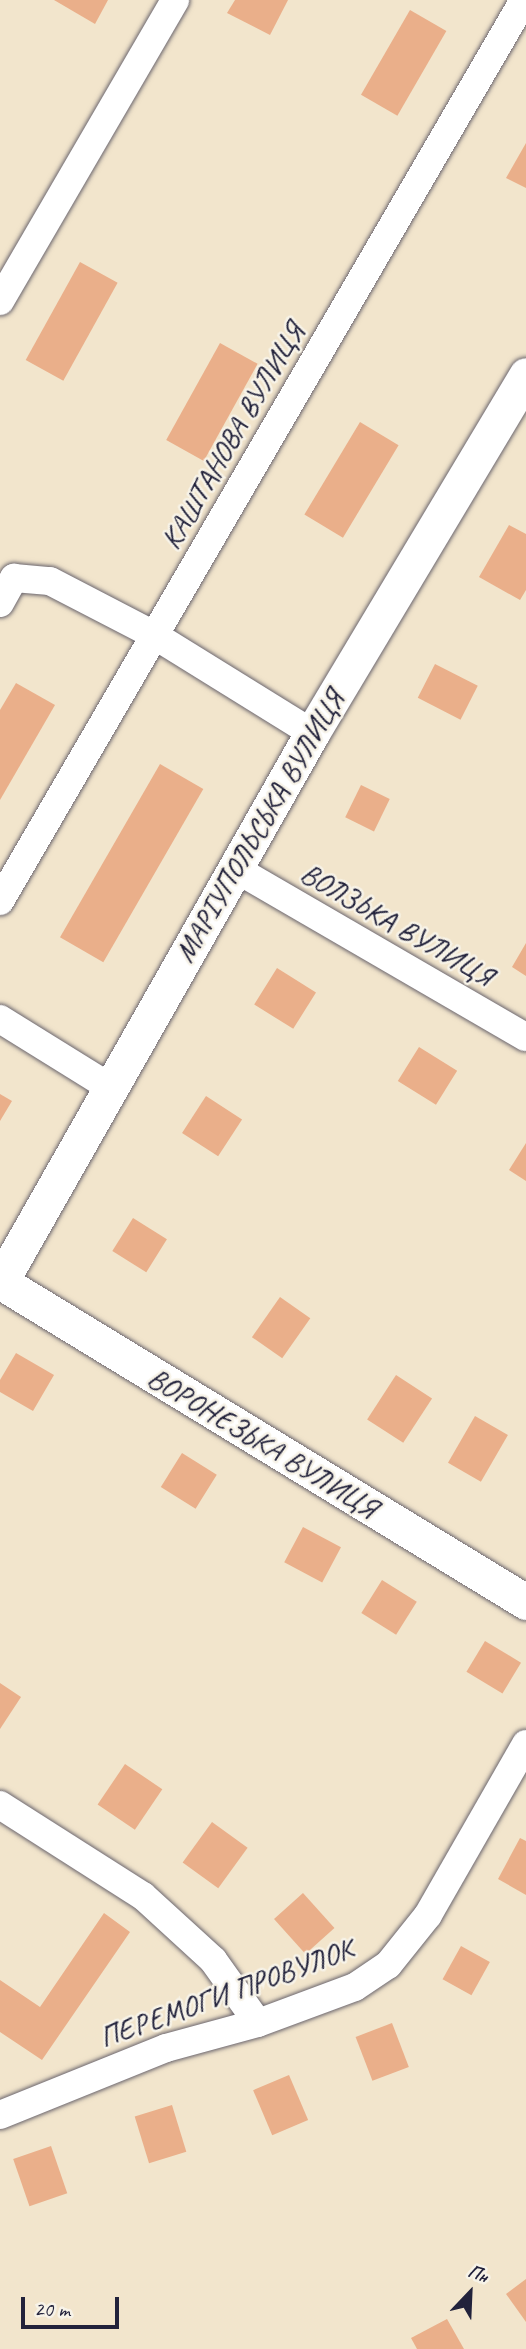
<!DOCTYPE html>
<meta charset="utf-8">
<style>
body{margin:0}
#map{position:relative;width:526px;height:2349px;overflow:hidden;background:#f2e5cc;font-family:Caveat,sans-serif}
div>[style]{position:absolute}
.building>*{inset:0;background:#eaaf8a;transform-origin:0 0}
.roads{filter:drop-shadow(0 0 2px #6b666e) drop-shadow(0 0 2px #6b666e)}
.minor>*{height:28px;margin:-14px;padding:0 14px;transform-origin:14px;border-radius:14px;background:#fff}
.tertiary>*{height:35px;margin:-17.5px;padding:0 17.5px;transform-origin:17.5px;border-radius:17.5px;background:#fff}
span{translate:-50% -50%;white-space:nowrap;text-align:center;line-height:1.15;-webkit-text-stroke:5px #f7f3e8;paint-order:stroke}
.street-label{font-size:30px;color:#22223b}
.north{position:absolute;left:435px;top:2258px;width:70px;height:70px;-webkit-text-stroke:5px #f7f3e8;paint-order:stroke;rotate:23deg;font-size:19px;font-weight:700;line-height:28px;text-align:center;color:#22223b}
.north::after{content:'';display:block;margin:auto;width:24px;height:32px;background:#22223b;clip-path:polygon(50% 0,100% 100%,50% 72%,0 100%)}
.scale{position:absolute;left:21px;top:2297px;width:98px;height:32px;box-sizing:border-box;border:4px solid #22223b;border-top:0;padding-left:9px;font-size:21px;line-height:24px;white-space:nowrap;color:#22223b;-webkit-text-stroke:5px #f7f3e8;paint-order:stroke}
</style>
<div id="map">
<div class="building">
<i style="clip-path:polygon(54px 0,108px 0,95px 24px)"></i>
<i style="clip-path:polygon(235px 0,288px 0,270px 35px,227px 13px)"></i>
<i style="left:410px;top:10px;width:42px;height:98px;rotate:30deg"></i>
<i style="clip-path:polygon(526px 143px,526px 188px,506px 178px)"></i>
<i style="left:80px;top:262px;width:43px;height:112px;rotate:29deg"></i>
<i style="left:220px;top:343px;width:43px;height:111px;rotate:29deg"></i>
<i style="left:360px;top:422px;width:45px;height:108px;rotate:31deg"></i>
<i style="clip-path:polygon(509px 525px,526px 534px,526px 590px,520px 600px,479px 577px)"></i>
<i style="left:435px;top:664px;width:48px;height:38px;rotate:27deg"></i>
<i style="clip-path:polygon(16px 683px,55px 705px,0 800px,0 710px)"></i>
<i style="left:160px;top:764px;width:50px;height:200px;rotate:30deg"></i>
<i style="left:361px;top:785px;width:32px;height:36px;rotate:26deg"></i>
<i style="clip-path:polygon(526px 943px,526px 976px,512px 967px)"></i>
<i style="left:277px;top:968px;width:46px;height:43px;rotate:32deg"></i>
<i style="left:419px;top:1047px;width:45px;height:40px;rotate:32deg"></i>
<i style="clip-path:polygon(0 1094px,12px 1101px,0 1121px)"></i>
<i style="left:206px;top:1096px;width:43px;height:44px;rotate:33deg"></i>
<i style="clip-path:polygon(526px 1143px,526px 1181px,509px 1170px)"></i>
<i style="left:133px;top:1218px;width:40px;height:39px;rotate:32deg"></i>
<i style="left:280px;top:1297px;width:37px;height:49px;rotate:35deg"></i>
<i style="clip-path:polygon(16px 1353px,54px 1375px,33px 1411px,0 1392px,0 1380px)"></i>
<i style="left:396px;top:1375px;width:43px;height:53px;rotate:33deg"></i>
<i style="left:475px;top:1416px;width:38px;height:54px;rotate:30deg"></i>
<i style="left:182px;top:1453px;width:41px;height:40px;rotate:32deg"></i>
<i style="left:303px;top:1527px;width:43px;height:40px;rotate:28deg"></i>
<i style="left:382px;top:1580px;width:41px;height:39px;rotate:32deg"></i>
<i style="left:485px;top:1641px;width:42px;height:36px;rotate:31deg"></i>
<i style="clip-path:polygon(0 1683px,21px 1697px,0 1729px)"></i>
<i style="left:125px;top:1764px;width:45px;height:49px;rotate:34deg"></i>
<i style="left:212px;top:1822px;width:44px;height:50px;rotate:36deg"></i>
<i style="clip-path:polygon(520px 1838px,526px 1841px,526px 1895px,498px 1879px)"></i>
<i style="left:303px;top:1893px;width:47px;height:39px;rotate:48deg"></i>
<i style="clip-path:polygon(104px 1913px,130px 1932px,42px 2060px,0 2032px,0 1980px,40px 2007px)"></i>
<i style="left:461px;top:1946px;width:33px;height:38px;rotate:29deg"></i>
<i style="left:392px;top:2023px;width:47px;height:39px;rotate:69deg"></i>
<i style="left:289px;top:2075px;width:49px;height:39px;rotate:67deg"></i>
<i style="left:172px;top:2105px;width:49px;height:39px;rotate:73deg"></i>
<i style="left:51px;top:2146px;width:50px;height:40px;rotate:71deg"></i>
<i style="clip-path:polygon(526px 2279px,526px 2322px,506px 2294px)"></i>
<i style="clip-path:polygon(447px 2319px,464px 2349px,417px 2349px,411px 2338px)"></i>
</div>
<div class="roads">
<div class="minor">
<i style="left:0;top:301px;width:348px;rotate:-59.8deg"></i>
<i style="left:0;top:603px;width:29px;rotate:-61deg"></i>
<i style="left:14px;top:578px;width:36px;rotate:5deg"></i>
<i style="left:50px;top:581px;width:117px;rotate:27.4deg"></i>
<i style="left:154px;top:635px;width:186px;rotate:31.8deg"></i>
<i style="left:234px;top:868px;width:337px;rotate:30.1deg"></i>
<i style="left:0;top:901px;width:1036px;rotate:-59.82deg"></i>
<i style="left:0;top:1019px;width:127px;rotate:31.8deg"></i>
<i style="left:0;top:1805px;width:169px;rotate:32.5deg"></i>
<i style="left:143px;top:1896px;width:95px;rotate:42.4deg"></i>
<i style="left:213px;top:1960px;width:77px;rotate:54.5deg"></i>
<i style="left:0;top:2115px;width:179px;rotate:-22deg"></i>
<i style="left:166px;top:2048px;width:95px;rotate:-15.2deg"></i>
<i style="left:258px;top:2023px;width:103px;rotate:-20.4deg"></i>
<i style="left:355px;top:1987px;width:40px;rotate:-34deg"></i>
<i style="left:388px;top:1965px;width:64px;rotate:-51.3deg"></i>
<i style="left:428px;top:1915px;width:197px;rotate:-60.2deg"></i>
</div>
<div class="tertiary">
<i style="left:1px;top:1282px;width:615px;rotate:31.36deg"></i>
<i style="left:0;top:1283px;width:632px;rotate:-60.43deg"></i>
<i style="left:312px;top:733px;width:417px;rotate:-59.1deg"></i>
</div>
</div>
<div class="street-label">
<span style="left:232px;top:436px;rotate:-60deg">КАШТАНОВА ВУЛИЦЯ</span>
<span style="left:259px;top:826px;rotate:-60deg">МАРІУПОЛЬСЬКА ВУЛИЦЯ</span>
<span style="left:397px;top:924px;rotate:30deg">ВОЛЗЬКА ВУЛИЦЯ</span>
<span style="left:263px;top:1442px;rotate:31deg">ВОРОНЕЗЬКА ВУЛИЦЯ</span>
<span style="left:226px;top:1993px;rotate:-20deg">ПЕРЕМОГИ ПРОВУЛОК</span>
</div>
<div class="north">Пн</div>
<div class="scale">20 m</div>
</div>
